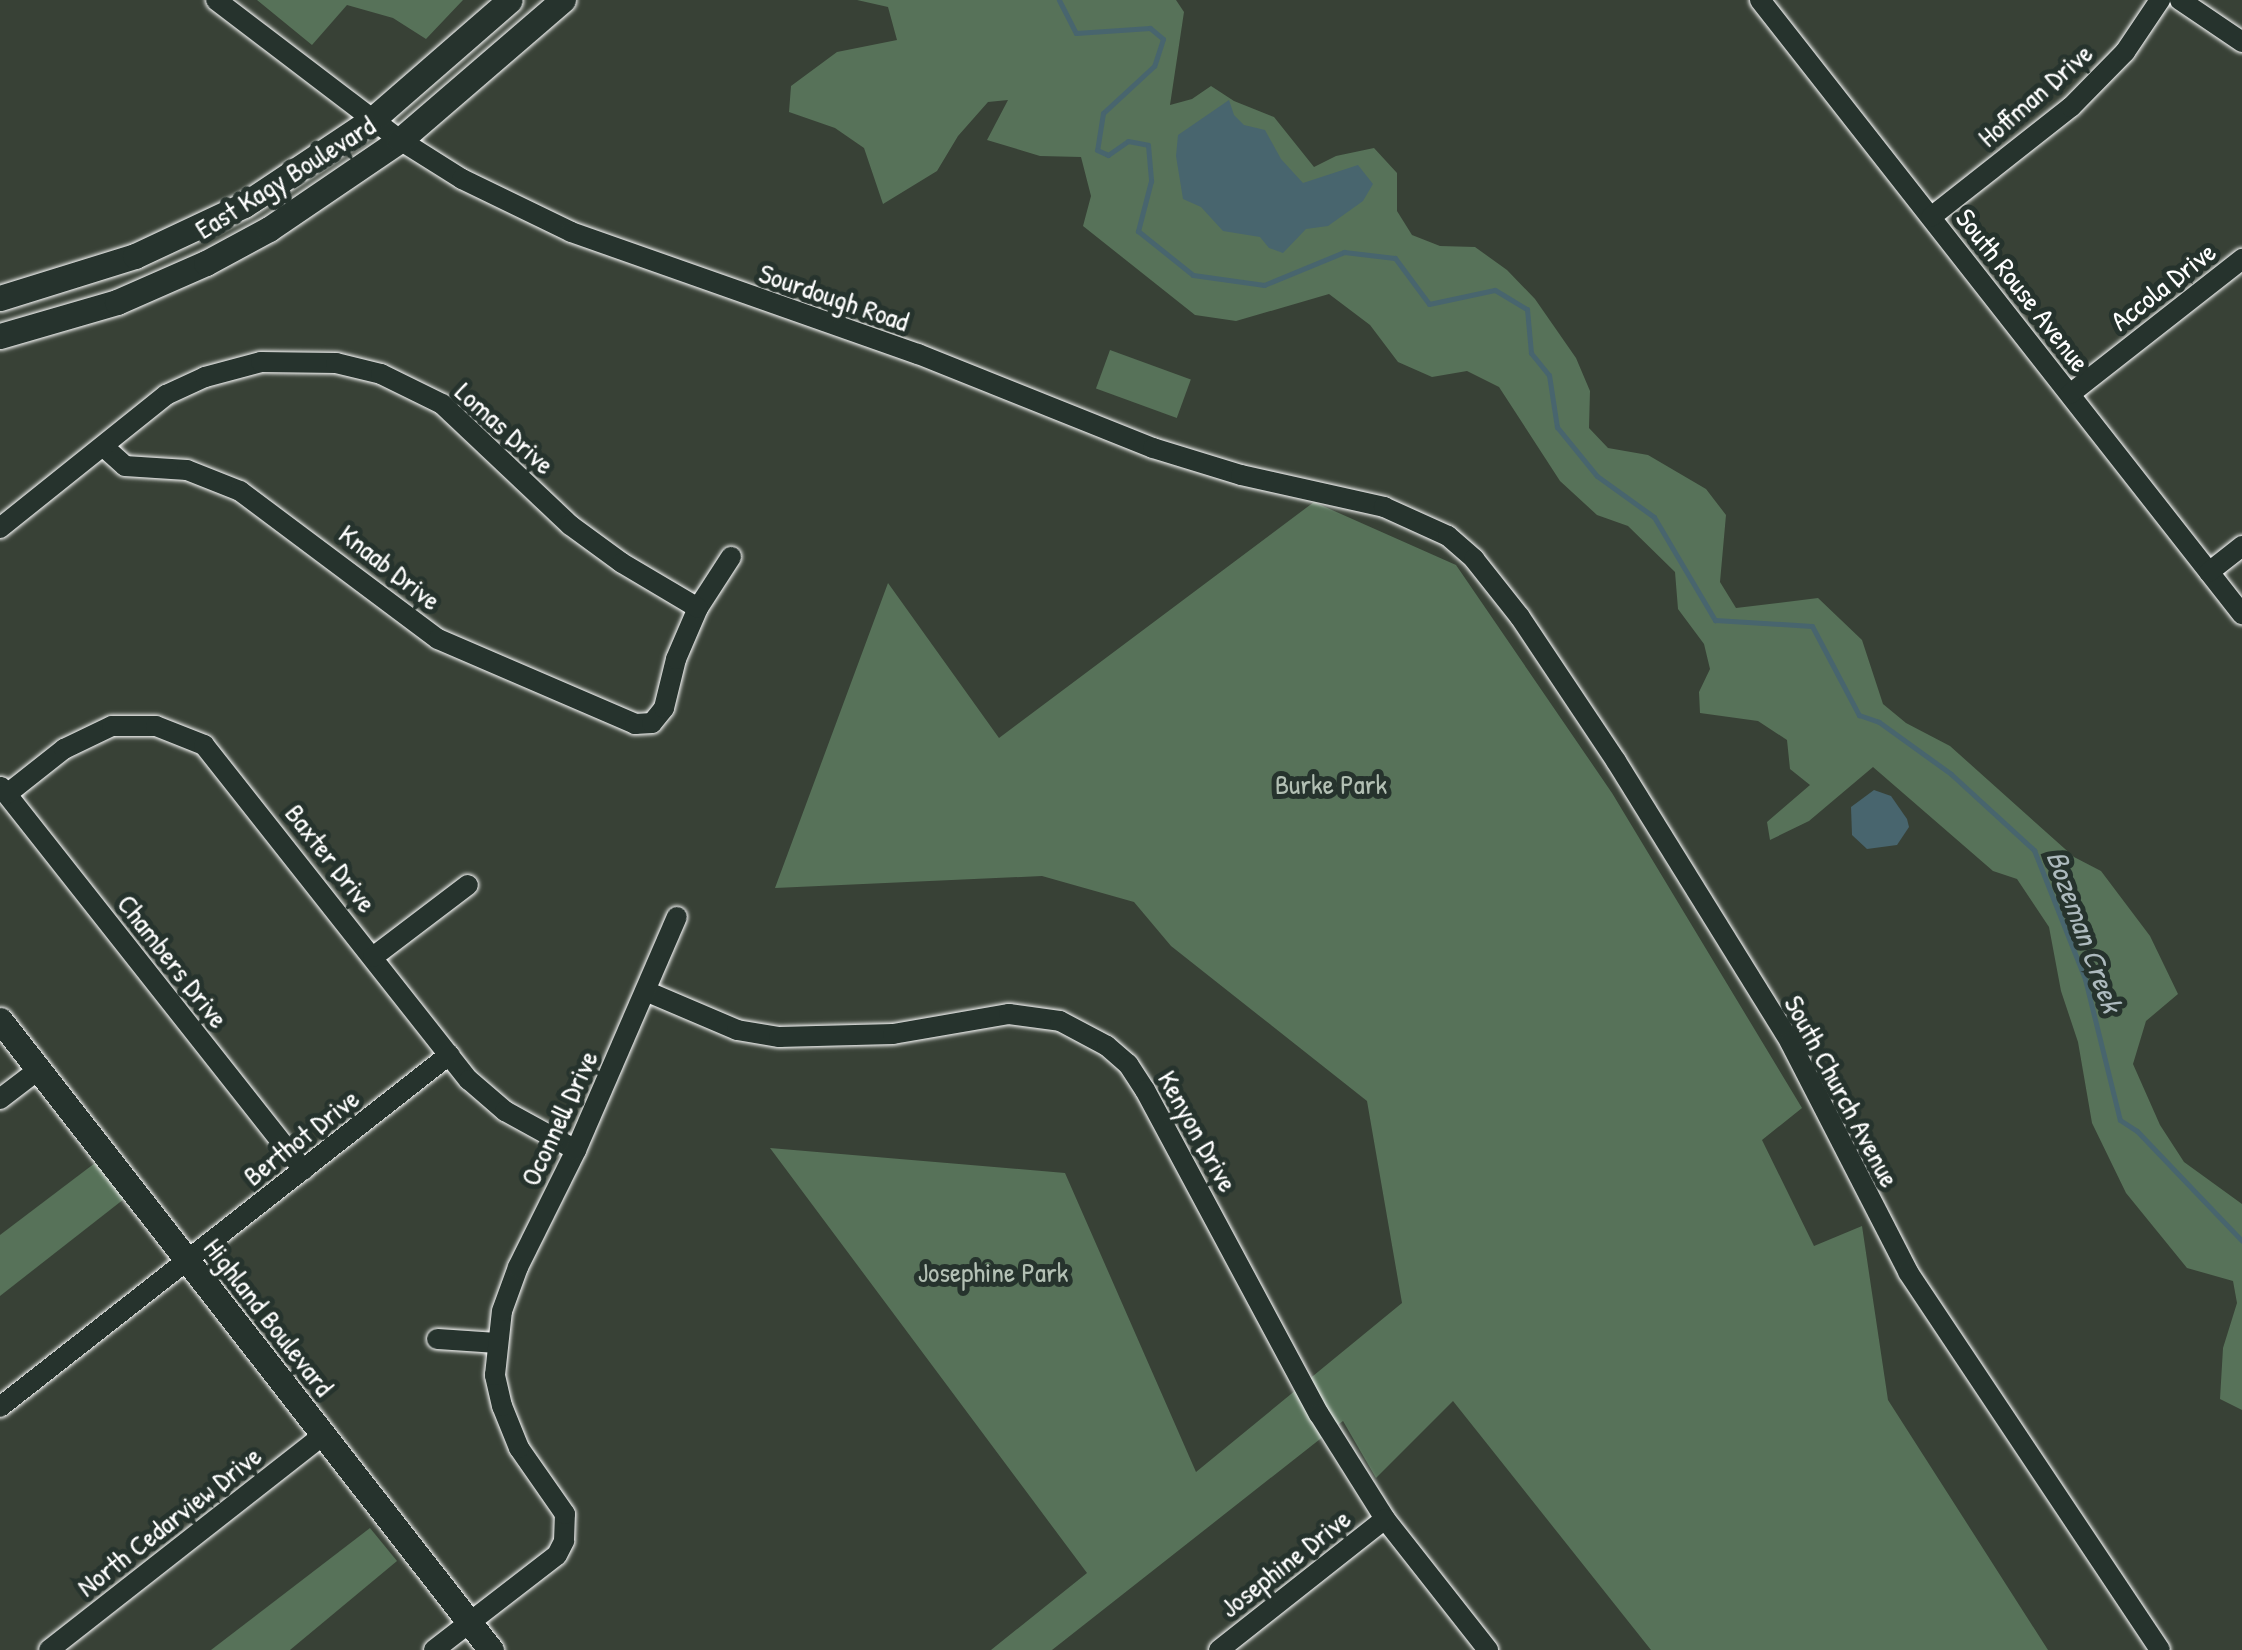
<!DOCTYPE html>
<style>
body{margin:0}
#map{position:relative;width:2242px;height:1650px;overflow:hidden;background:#384136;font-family:"Patrick Hand",sans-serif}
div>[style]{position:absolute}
.green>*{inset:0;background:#577259;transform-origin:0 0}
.water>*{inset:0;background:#48656e}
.stream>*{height:5px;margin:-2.5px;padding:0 2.5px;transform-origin:2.5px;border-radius:2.5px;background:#48656e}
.roads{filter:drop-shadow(0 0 2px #fff) drop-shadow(0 0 2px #fff)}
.minor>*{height:20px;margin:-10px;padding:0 10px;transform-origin:10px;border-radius:10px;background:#26332d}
.major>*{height:25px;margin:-12.5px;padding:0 12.5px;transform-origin:12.5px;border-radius:12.5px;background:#26332d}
span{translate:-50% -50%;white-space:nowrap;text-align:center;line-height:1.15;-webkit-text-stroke:10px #26332d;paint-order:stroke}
.street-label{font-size:28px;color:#fff}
.park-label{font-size:28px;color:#b3c0b4}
.water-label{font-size:30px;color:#adbabe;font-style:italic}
</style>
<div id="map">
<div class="green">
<i style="clip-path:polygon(257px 0,463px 0,426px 39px,393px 18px,347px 5px,312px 45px)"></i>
<i style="clip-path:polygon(857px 0,1176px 0,1184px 12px,1170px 105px,1192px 99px,1211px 86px,1234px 101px,1274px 117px,1314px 167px,1336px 156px,1374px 148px,1397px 173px,1397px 211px,1412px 235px,1440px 246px,1475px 247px,1507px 270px,1535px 299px,1576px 358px,1590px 391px,1589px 428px,1608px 448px,1648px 455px,1706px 489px,1726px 515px,1720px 582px,1736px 608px,1818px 598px,1862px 640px,1883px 704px,1906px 723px,1950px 746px,2074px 857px,2101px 871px,2150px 936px,2178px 994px,2146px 1021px,2133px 1064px,2160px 1125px,2184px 1162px,2242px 1204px,2242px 1410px,2220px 1399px,2223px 1348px,2237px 1303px,2233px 1281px,2187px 1268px,2126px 1193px,2092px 1123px,2078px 1042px,2061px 991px,2049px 927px,2017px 879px,1993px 871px,1873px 767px,1809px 821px,1770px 840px,1767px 822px,1810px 785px,1790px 769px,1787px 740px,1758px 721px,1700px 713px,1699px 692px,1710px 669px,1704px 644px,1678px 609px,1675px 572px,1628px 526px,1597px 515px,1560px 481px,1499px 387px,1467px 371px,1432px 377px,1398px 362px,1370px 325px,1329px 294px,1236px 321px,1195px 315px,1083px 226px,1091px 196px,1081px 157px,1040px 156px,987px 140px,1008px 100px,988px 102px,958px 136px,937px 171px,883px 204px,864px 148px,835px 128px,789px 112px,791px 86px,837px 52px,897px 40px,888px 7px)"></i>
<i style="left:1110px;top:350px;width:86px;height:41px;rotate:20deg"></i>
<i style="clip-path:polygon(1314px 502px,1456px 565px,1612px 793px,1802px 1108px,1762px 1140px,1814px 1246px,1862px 1226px,1888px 1400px,2048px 1650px,1651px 1650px,1453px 1401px,1376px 1478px,1343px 1421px,1052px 1650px,991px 1650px,1087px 1573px,770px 1148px,1065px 1173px,1196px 1472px,1402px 1303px,1367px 1101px,1171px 946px,1134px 902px,1042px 876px,775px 888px,888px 583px,999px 738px)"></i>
<i style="clip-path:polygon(95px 1163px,124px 1199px,0 1296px,0 1235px)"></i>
<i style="clip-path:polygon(370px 1528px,397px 1561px,290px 1650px,211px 1650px)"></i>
</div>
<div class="water">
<i style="clip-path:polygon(1229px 100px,1234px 115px,1244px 125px,1265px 130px,1281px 159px,1303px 183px,1358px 165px,1373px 184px,1363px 201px,1328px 226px,1306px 229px,1283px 253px,1269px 248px,1260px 237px,1223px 231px,1201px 207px,1183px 199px,1176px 156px,1178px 135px)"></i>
<i style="clip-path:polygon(1874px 790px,1891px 796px,1907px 819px,1909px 827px,1897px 845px,1867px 849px,1852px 835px,1851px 807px)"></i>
</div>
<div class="stream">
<i style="left:1059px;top:0;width:37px;rotate:63deg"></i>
<i style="left:1076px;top:33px;width:74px;rotate:-3.9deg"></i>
<i style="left:1150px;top:28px;width:17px;rotate:40deg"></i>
<i style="left:1163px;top:39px;width:28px;rotate:108deg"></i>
<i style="left:1154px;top:66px;width:69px;rotate:137.3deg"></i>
<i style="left:1103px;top:113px;width:37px;rotate:99deg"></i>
<i style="left:1097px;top:150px;width:12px;rotate:24deg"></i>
<i style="left:1108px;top:155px;width:24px;rotate:-35deg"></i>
<i style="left:1128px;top:141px;width:20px;rotate:11deg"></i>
<i style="left:1148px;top:145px;width:36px;rotate:85deg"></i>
<i style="left:1151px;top:181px;width:52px;rotate:104.6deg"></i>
<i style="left:1138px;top:231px;width:70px;rotate:38.7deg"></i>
<i style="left:1193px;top:275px;width:72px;rotate:8deg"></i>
<i style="left:1264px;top:285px;width:87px;rotate:-22.4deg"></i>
<i style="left:1344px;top:252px;width:51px;rotate:6.7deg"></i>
<i style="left:1395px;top:258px;width:57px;rotate:53.5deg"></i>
<i style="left:1429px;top:304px;width:67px;rotate:-12deg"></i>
<i style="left:1495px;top:290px;width:37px;rotate:31deg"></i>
<i style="left:1527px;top:309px;width:44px;rotate:84.8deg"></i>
<i style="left:1531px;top:353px;width:28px;rotate:51deg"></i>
<i style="left:1549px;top:375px;width:53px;rotate:81.3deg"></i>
<i style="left:1557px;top:427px;width:63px;rotate:50.8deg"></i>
<i style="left:1597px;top:476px;width:70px;rotate:35.7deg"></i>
<i style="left:1654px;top:517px;width:120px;rotate:59.4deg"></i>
<i style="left:1715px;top:620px;width:97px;rotate:3.5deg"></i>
<i style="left:1812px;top:626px;width:101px;rotate:62.2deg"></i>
<i style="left:1859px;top:715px;width:21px;rotate:19deg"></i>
<i style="left:1879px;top:722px;width:89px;rotate:35.8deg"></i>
<i style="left:1951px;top:774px;width:113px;rotate:42.5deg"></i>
<i style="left:2034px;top:850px;width:139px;rotate:68.4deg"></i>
<i style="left:2085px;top:979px;width:145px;rotate:76.1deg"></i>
<i style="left:2120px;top:1120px;width:20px;rotate:33deg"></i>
<i style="left:2137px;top:1131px;width:152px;rotate:46.3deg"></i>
</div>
<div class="roads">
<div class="minor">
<i style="left:216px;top:0;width:231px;rotate:37.3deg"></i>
<i style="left:400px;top:140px;width:73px;rotate:32.2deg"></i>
<i style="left:462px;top:179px;width:121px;rotate:25.9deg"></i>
<i style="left:571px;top:232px;width:368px;rotate:19.4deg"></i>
<i style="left:918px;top:354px;width:253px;rotate:21.8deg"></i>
<i style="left:1153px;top:448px;width:92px;rotate:17.1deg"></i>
<i style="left:1241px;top:475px;width:147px;rotate:12.6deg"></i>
<i style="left:1384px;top:507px;width:70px;rotate:24.4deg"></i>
<i style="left:1448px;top:536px;width:35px;rotate:41deg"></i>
<i style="left:1474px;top:559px;width:74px;rotate:51.6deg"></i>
<i style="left:1520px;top:617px;width:173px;rotate:56.3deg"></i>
<i style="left:1616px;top:761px;width:331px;rotate:58.2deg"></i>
<i style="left:1790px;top:1042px;width:259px;rotate:62.8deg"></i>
<i style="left:1908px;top:1272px;width:454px;rotate:56.3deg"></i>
<i style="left:1760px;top:0;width:781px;rotate:51.87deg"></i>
<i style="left:2180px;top:0;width:75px;rotate:34.1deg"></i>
<i style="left:1931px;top:217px;width:178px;rotate:-38.2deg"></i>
<i style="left:2071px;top:107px;width:77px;rotate:-45.5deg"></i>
<i style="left:2125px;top:52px;width:63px;rotate:-56.1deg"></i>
<i style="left:2070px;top:394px;width:219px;rotate:-38.1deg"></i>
<i style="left:104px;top:447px;width:28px;rotate:42deg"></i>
<i style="left:125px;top:466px;width:62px;rotate:3.7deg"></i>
<i style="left:187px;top:470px;width:57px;rotate:21.6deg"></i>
<i style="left:240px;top:491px;width:247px;rotate:36.8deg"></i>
<i style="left:438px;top:639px;width:215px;rotate:23.3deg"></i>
<i style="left:635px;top:724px;width:17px;rotate:-3deg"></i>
<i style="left:652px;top:723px;width:19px;rotate:-51deg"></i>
<i style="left:664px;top:708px;width:50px;rotate:-76.2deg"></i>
<i style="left:676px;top:659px;width:56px;rotate:-66.7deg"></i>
<i style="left:698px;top:608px;width:61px;rotate:-57.1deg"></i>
<i style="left:0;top:528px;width:213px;rotate:-38.7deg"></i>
<i style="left:166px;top:395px;width:43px;rotate:-24.8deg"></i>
<i style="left:205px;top:377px;width:58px;rotate:-15deg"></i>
<i style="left:261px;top:362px;width:75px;rotate:0.8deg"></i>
<i style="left:336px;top:363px;width:46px;rotate:13.7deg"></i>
<i style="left:381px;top:374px;width:68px;rotate:26.2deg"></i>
<i style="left:442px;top:404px;width:176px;rotate:43.4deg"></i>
<i style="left:570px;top:525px;width:64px;rotate:36.2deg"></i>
<i style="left:622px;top:563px;width:88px;rotate:30.6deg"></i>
<i style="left:2209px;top:572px;width:42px;rotate:-38.2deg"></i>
<i style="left:1px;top:787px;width:488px;rotate:51.7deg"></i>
<i style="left:7px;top:794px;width:73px;rotate:-38.3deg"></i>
<i style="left:64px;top:749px;width:53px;rotate:-25.6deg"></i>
<i style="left:112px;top:726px;width:44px"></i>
<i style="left:156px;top:726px;width:52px;rotate:21.6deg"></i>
<i style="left:204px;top:745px;width:427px;rotate:51.7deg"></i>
<i style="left:469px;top:1080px;width:48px;rotate:40.7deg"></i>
<i style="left:505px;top:1111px;width:81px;rotate:28.8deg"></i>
<i style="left:373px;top:957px;width:119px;rotate:-37.2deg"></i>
<i style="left:648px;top:992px;width:97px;rotate:23.1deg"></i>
<i style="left:737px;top:1030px;width:43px;rotate:9.5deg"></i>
<i style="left:779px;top:1037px;width:114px;rotate:-1.5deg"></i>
<i style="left:893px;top:1034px;width:118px;rotate:-9.8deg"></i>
<i style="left:1009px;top:1014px;width:51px;rotate:7.8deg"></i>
<i style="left:1060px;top:1021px;width:53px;rotate:28deg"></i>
<i style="left:1107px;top:1046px;width:28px;rotate:41deg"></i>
<i style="left:1128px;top:1064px;width:31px;rotate:57deg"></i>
<i style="left:1145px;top:1090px;width:368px;rotate:61.8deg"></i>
<i style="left:1319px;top:1414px;width:124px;rotate:57.8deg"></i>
<i style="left:1385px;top:1519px;width:167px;rotate:51.8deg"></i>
<i style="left:0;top:1099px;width:48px;rotate:-37.3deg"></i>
<i style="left:437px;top:1339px;width:61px;rotate:3.8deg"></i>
<i style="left:0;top:1407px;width:571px;rotate:-38.1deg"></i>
<i style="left:49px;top:1650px;width:348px;rotate:-38.1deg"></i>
<i style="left:434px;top:1650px;width:155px;rotate:-37.7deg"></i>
<i style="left:557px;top:1555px;width:16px;rotate:-63deg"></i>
<i style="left:564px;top:1541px;width:27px;rotate:-88deg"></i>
<i style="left:565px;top:1514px;width:80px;rotate:-124.9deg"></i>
<i style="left:519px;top:1448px;width:45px;rotate:-112deg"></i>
<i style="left:502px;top:1406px;width:32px;rotate:-103deg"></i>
<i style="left:495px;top:1375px;width:64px;rotate:-83.8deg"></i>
<i style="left:502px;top:1311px;width:47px;rotate:-70deg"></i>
<i style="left:518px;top:1267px;width:131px;rotate:-63.6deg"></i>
<i style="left:576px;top:1150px;width:254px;rotate:-66.6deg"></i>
<i style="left:1219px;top:1650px;width:211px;rotate:-38.3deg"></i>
</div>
<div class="major">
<i style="left:0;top:298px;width:141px;rotate:-17.3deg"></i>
<i style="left:135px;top:256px;width:120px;rotate:-25.1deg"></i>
<i style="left:244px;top:205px;width:155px;rotate:-33.7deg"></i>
<i style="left:373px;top:119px;width:181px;rotate:-41deg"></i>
<i style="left:0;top:336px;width:122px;rotate:-16.2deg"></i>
<i style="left:117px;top:302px;width:97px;rotate:-23.7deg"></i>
<i style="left:206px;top:263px;width:72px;rotate:-28.4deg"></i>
<i style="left:269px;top:229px;width:158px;rotate:-34.2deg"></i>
<i style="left:400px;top:140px;width:215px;rotate:-40.7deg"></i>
<i style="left:0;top:1020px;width:799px;rotate:52.07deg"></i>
</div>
</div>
<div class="street-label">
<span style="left:2035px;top:95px;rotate:-41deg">Hoffman Drive</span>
<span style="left:285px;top:177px;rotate:-32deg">East Kagy Boulevard</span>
<span style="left:2163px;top:286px;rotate:-38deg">Accola Drive</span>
<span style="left:2023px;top:290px;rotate:52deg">South Rouse Avenue</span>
<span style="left:834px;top:297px;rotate:19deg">Sourdough Road</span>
<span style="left:505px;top:428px;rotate:42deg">Lomas Drive</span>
<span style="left:390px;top:567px;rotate:38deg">Knaab Drive</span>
<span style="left:331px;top:858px;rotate:52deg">Baxter Drive</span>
<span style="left:173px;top:961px;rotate:52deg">Chambers Drive</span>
<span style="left:1842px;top:1091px;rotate:62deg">South Church Avenue</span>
<span style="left:559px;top:1118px;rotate:-65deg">Oconnell Drive</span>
<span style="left:1198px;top:1131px;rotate:61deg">Kenyon Drive</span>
<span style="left:301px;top:1137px;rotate:-38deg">Berthot Drive</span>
<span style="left:269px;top:1317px;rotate:52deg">Highland Boulevard</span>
<span style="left:169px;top:1521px;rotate:-38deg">North Cedarview Drive</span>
<span style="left:1285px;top:1563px;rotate:-38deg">Josephine Drive</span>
</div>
<div class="park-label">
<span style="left:1331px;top:784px">Burke Park</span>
<span style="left:993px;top:1272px">Josephine Park</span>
</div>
<div class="water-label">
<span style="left:2085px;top:931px;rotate:70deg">Bozeman Creek</span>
</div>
</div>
